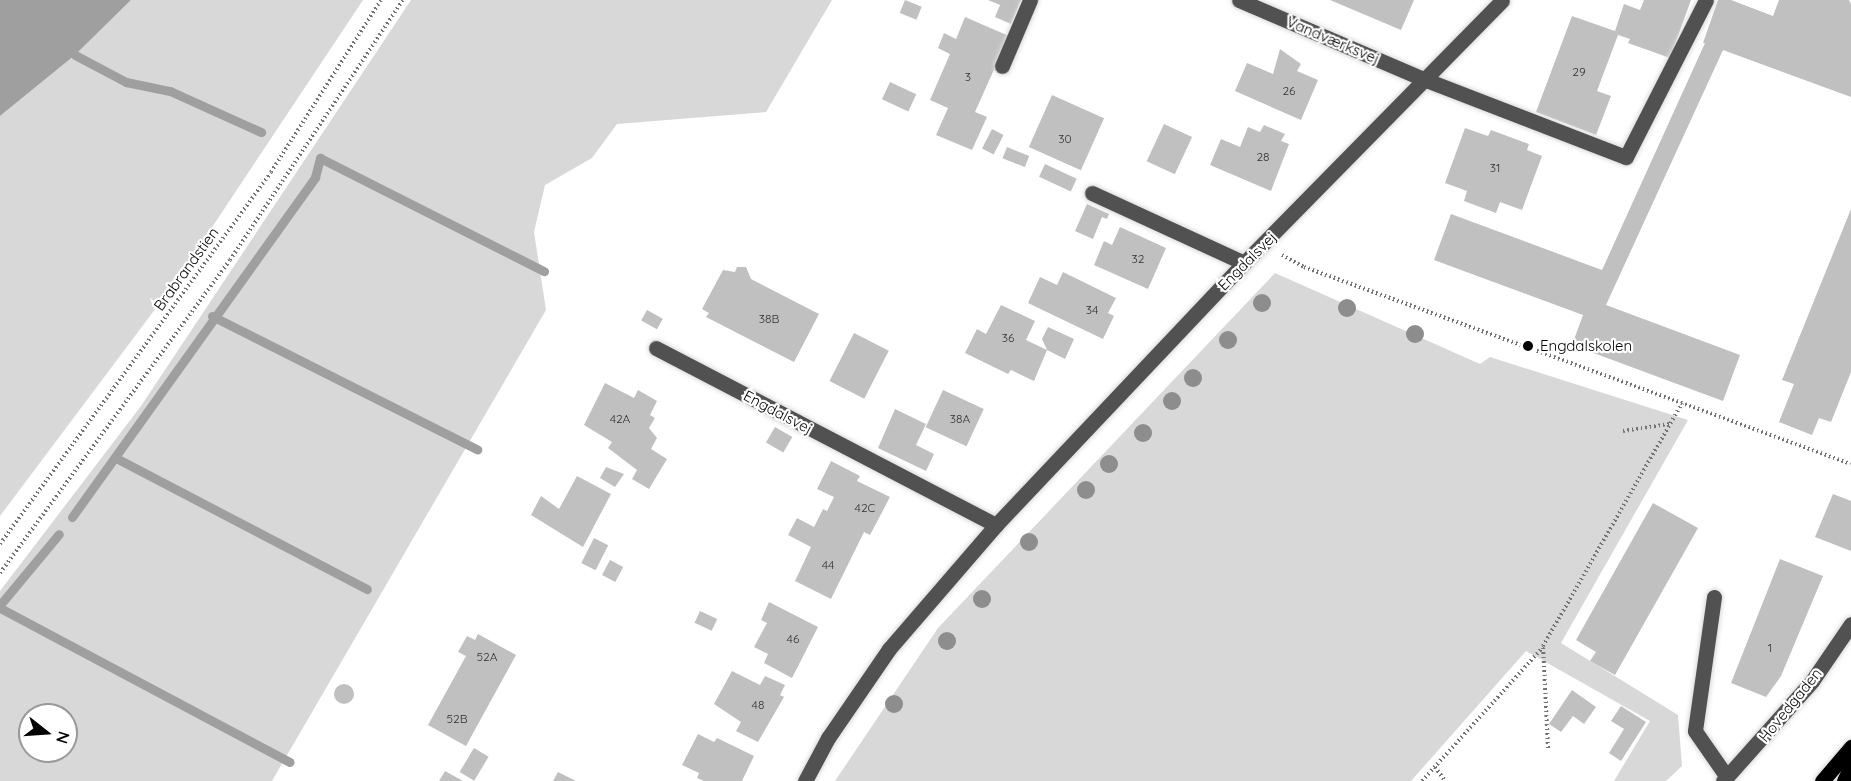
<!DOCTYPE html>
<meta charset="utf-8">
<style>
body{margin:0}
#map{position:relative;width:1851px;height:781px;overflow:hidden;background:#fff;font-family:Quicksand,sans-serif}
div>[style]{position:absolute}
.green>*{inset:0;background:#d8d8d8}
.water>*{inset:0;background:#9f9f9f}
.stream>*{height:9px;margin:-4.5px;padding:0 4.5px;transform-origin:4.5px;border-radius:4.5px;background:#9f9f9f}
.building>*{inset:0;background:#c0c0c0;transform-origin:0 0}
.round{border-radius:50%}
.path>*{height:4px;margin-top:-2px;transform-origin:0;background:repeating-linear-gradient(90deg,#737373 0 1.5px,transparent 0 4.5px)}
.roads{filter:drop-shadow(0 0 2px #dbdbdb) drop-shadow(0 0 2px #dbdbdb)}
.minor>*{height:15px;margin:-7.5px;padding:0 7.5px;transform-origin:7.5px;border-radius:7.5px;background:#515151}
.major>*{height:15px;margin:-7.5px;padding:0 7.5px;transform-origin:7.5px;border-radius:7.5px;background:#000}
.trees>*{width:18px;height:18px;margin:-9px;border-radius:50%;background:#8d8d8d}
.dots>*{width:16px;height:16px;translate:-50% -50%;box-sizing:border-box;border:3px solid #fff;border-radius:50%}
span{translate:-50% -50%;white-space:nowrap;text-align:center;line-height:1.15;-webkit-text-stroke:4.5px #fff;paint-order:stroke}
.number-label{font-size:12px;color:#303030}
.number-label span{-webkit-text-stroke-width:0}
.street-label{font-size:15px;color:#000}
.poi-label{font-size:15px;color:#000}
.left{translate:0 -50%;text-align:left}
.north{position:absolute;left:18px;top:703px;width:60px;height:60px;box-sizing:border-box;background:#fff;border:2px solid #999;border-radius:50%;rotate:107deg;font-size:16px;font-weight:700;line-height:24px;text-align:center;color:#000}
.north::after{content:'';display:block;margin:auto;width:21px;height:27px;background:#000;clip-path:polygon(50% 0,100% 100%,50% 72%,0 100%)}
</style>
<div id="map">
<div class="green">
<i style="clip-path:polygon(131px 0,363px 0,177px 280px,0 516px,0 116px,75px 55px)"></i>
<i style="clip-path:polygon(evenodd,411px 0,832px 0,766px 112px,617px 124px,592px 158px,545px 185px,534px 232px,546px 310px,272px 781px,0 781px,0 591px,141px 406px,411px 0,30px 715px,66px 715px,66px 751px,30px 751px,30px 715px)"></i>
<i style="clip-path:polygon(1275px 273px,1480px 364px,1490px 357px,1688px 420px,1561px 643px,1678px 715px,1682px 766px,1666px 781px,1614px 781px,1650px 721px,1526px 651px,1411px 781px,835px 781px,938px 628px)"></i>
</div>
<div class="water">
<i style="clip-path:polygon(0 0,131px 0,75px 55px,0 116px)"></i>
</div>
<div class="stream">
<i style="left:75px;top:55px;width:58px;rotate:27.9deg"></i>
<i style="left:126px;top:82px;width:45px;rotate:11.6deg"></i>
<i style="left:170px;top:91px;width:100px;rotate:24.3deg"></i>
<i style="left:212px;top:316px;width:297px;rotate:26.7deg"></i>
<i style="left:116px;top:458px;width:283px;rotate:27.6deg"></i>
<i style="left:72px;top:517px;width:418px;rotate:-54.4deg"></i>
<i style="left:315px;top:177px;width:20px;rotate:-75deg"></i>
<i style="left:320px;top:158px;width:251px;rotate:26.8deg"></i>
<i style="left:0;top:605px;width:92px;rotate:-50.3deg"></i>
<i style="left:0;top:608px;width:328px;rotate:28deg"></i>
</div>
<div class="building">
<i style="left:905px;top:0;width:18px;height:14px;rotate:22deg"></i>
<i style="clip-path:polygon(988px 0,1021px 0,1011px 24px,995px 17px,1000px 5px)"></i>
<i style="clip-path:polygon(1330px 0,1414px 0,1401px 30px)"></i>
<i style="clip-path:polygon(1644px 0,1691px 0,1670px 58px,1628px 43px,1630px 39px,1618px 35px,1597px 91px,1611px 96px,1596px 135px,1536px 112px,1572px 16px,1615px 31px,1624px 4px,1640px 10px)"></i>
<i style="clip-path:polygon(1718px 0,1731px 0,1773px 16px,1779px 0,1849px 0,1851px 4px,1851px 97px,1723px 50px,1606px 305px,1740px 355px,1723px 401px,1572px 345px,1583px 315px,1434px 260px,1451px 214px,1602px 270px,1705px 43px,1703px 43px)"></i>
<i style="clip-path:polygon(965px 17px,1009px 36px,975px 112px,987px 117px,972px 150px,936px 135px,948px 108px,930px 100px,950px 54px,938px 48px,944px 33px,956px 39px)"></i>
<i style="clip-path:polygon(1280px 49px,1301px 64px,1297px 71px,1318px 80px,1301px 120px,1235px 91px,1247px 63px,1273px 74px)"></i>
<i style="left:890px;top:82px;width:29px;height:19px;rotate:25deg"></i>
<i style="left:1052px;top:95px;width:57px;height:57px;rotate:24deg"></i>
<i style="left:1164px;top:124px;width:31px;height:41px;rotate:25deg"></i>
<i style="clip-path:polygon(1264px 125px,1285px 134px,1281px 141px,1289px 144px,1271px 191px,1210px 165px,1221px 139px,1240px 147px,1248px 127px,1260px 132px)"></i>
<i style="clip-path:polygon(1465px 128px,1488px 136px,1491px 130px,1529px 144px,1527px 150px,1542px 156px,1522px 210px,1500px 202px,1496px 213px,1464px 201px,1467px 191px,1445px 183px)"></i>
<i style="left:992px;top:129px;width:13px;height:22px;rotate:27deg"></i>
<i style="left:1007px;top:147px;width:24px;height:12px;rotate:22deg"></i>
<i style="left:1045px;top:164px;width:35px;height:14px;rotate:25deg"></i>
<i style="clip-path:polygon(1087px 204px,1109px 214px,1107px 219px,1102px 217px,1093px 239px,1075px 231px)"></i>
<i style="clip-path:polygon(1851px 209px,1851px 372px,1831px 422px,1819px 418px,1812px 435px,1779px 422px,1794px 384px,1782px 380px)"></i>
<i style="clip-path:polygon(1120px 227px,1166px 248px,1148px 289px,1094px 265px,1104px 241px,1112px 245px)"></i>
<i style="clip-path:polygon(737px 267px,746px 267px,751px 279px,819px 314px,794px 362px,706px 317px,709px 313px,702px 309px,723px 270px,735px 272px)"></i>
<i style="clip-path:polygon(1063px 272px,1116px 298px,1108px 313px,1114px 316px,1103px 339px,1028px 303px,1040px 277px,1057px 285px)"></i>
<i style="clip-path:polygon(1001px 305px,1035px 321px,1026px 340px,1047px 350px,1042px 339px,1048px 327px,1074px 339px,1065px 359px,1047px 350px,1034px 381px,1011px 370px,1008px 374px,965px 353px,977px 329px,986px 334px)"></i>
<i style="left:647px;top:310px;width:18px;height:12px;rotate:29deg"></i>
<i style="left:854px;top:333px;width:39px;height:54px;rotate:27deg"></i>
<i style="clip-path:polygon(605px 383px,634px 398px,638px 390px,657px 401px,650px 415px,655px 418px,649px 428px,657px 438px,651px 449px,667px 459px,649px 489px,632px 479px,637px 470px,608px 448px,612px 442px,584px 425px)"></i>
<i style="left:943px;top:390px;width:45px;height:41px;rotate:25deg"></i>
<i style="clip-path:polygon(895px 409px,926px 424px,916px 445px,934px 454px,926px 471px,878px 448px)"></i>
<i style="left:775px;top:427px;width:20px;height:18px;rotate:30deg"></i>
<i style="clip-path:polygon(831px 461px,860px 476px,857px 481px,890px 497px,870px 535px,864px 532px,831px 599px,795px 581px,811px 547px,788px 535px,797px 518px,814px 527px,823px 509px,827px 511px,834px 497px,817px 489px)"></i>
<i style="clip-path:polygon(606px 467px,624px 474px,615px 487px,600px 478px)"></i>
<i style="clip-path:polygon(577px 476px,611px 494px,583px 547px,531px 515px,541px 496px,559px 509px)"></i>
<i style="clip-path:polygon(1833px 494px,1851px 501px,1851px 551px,1815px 537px)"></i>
<i style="clip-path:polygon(1653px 503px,1698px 528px,1615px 675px,1590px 661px,1596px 652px,1576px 640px)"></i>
<i style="left:594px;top:538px;width:16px;height:28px;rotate:27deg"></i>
<i style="clip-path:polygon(1780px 559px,1823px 576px,1781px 676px,1766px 697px,1731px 683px)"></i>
<i style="left:610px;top:560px;width:15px;height:17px;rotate:28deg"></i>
<i style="clip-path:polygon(769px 602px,818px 627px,792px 678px,764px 663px,768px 654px,754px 647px,767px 623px,761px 620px)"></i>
<i style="left:700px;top:611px;width:19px;height:13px;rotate:25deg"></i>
<i style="clip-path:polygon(478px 634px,516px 655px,466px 746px,428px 725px,466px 656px,458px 652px,467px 636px,475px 640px)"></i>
<i style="clip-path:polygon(732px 671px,760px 685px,765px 676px,785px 685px,780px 695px,784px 697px,758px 742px,736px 731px,741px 722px,714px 704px)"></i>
<i class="round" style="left:334px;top:684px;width:20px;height:20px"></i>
<i style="clip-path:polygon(1572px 690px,1596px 707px,1584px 724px,1573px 716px,1561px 732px,1549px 724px)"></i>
<i style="clip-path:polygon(1621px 706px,1646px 722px,1621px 761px,1609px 753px,1624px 729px,1611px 721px)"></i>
<i style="clip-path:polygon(698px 734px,714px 742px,717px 738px,754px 756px,742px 781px,704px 781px,697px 778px,699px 773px,682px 765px)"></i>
<i style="left:474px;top:748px;width:17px;height:28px;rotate:31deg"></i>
<i style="clip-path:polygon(445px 771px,463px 781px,439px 781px)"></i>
<i style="clip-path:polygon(558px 772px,576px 781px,553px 781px)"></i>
</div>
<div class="path">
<i style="left:1282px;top:255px;width:25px;rotate:29deg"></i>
<i style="left:1304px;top:267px;width:581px;rotate:19.81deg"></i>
<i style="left:1623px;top:431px;width:47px;rotate:-8.7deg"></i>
<i style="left:0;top:544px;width:460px;rotate:-53.9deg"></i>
<i style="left:271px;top:172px;width:204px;rotate:-57.4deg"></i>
<i style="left:0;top:573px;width:388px;rotate:-53.7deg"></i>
<i style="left:230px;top:260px;width:312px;rotate:-56.4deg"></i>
<i style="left:1548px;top:748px;width:102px;rotate:-92.8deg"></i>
<i style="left:1543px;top:646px;width:280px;rotate:-60.2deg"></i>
<i style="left:1435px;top:767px;width:17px;rotate:54deg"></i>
<i style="left:1422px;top:781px;width:181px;rotate:-47.9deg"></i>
</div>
<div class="roads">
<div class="minor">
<i style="left:1239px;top:0;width:203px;rotate:23.2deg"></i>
<i style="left:1426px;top:80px;width:214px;rotate:21.1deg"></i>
<i style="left:1626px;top:157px;width:176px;rotate:-63deg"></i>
<i style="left:1002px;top:66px;width:72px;rotate:-67deg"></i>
<i style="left:1092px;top:193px;width:167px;rotate:24.7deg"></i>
<i style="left:656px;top:348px;width:383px;rotate:27.5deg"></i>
<i style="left:1714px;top:597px;width:135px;rotate:98.1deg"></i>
<i style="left:1695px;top:731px;width:56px;rotate:55.2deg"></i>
<i style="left:805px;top:781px;width:49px;rotate:-61.9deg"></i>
<i style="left:828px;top:738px;width:108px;rotate:-55.6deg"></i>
<i style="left:889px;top:649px;width:164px;rotate:-49.2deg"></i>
<i style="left:996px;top:525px;width:361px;rotate:-46.6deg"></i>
<i style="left:1244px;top:263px;width:368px;rotate:-45.5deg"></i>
<i style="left:1723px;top:781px;width:134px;rotate:-48.3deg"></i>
<i style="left:1812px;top:681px;width:69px;rotate:-55.6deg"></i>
</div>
<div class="major">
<i style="left:1822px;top:781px;width:45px;rotate:-49.5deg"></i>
<i style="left:1844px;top:781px;width:17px;rotate:-65deg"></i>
</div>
</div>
<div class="trees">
<i style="left:1262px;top:303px"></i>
<i style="left:1347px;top:308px"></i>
<i style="left:1415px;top:334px"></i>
<i style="left:1228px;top:340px"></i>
<i style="left:1193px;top:378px"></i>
<i style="left:1172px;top:401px"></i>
<i style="left:1143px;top:433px"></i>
<i style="left:1109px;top:464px"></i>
<i style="left:1086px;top:490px"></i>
<i style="left:1029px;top:542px"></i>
<i style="left:982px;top:599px"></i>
<i style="left:947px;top:641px"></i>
<i style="left:894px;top:704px"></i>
</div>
<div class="dots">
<i style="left:1528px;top:346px;background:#000"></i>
</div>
<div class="number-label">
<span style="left:1579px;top:72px">29</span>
<span style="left:968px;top:77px">3</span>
<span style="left:1289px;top:91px">26</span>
<span style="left:1065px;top:139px">30</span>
<span style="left:1263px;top:157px">28</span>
<span style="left:1495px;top:168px">31</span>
<span style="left:1138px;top:259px">32</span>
<span style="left:1092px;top:310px">34</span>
<span style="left:769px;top:319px">38B</span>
<span style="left:1008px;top:338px">36</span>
<span style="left:620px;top:419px">42A</span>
<span style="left:960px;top:419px">38A</span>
<span style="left:865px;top:508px">42C</span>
<span style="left:828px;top:565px">44</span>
<span style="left:793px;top:639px">46</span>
<span style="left:1770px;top:648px">1</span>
<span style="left:487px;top:657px">52A</span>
<span style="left:758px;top:705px">48</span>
<span style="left:457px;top:719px">52B</span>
</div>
<div class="street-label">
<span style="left:1333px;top:40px;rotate:23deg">Vandværksvej</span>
<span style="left:1247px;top:261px;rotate:-45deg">Engdalsvej</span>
<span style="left:186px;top:269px;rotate:-54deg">Brabrandstien</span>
<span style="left:778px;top:412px;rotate:28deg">Engdalsvej</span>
<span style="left:1790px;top:705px;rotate:-51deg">Hovedgaden</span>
</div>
<div class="poi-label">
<span class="left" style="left:1540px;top:346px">Engdalskolen</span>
</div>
<div class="north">N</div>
</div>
